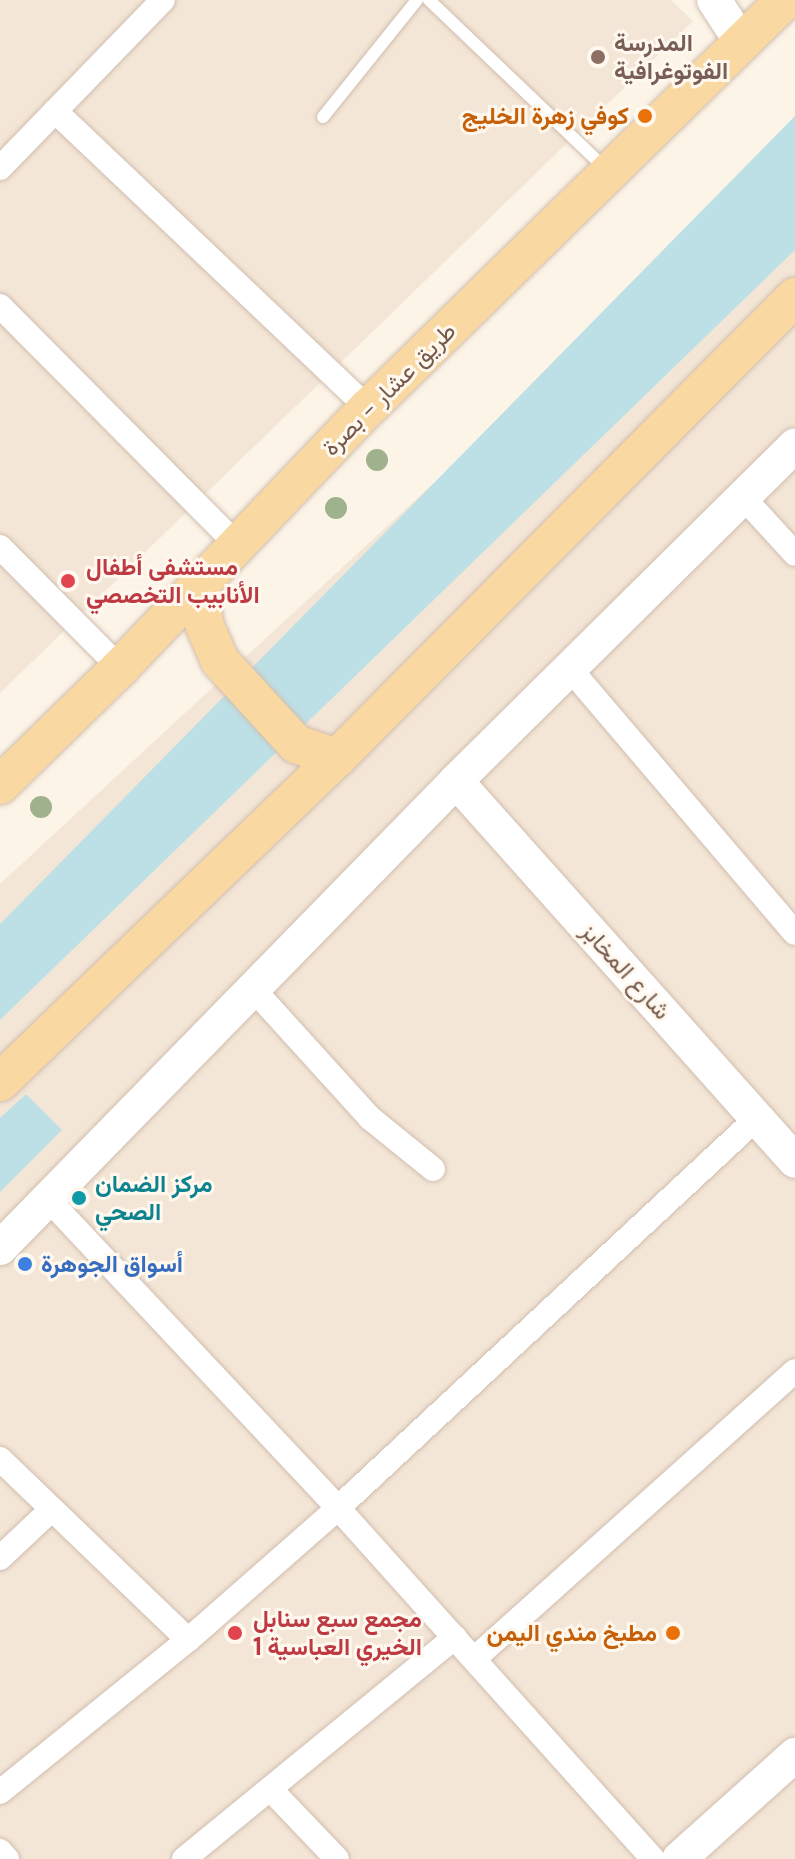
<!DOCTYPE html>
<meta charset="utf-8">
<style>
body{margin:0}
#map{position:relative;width:795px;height:1859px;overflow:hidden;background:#fcf4e7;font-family:"DM Sans",Vazirmatn,sans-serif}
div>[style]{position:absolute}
.residential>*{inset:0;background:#f4e6d6}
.water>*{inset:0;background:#bce0e6}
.roads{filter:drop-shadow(0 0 2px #d0beb0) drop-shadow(0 0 2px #d0beb0)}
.lane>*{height:12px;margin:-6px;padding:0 6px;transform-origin:6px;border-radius:6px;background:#fff}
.street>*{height:24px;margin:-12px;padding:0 12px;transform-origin:12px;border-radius:12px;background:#fff}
.secondary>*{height:34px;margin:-17px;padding:0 17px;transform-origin:17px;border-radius:17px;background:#fff}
.primary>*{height:38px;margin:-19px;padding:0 19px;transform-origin:19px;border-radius:19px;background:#f9d8a1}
.trees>*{width:22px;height:22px;margin:-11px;border-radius:50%;background:#a0b18d}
.dots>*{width:22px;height:22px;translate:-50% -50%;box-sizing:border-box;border:4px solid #fff8ee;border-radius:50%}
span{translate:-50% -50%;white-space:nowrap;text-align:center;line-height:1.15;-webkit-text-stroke:6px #fff8ee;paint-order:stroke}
.education-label{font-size:24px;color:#785e54;font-weight:700}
.left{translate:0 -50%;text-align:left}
.food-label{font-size:24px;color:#c56008;font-weight:700}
.right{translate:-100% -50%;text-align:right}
.street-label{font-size:24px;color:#765a4c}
.health-label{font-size:24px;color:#be3a42;font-weight:700}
.culture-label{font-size:24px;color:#0d838f;font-weight:700}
.shop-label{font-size:24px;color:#366cbe;font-weight:700}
</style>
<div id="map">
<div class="residential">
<i style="clip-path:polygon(0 0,671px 0,693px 21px,0 693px)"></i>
<i style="clip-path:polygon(795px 149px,795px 1859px,0 1859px,0 884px)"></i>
</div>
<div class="water">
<i style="clip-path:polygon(795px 116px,795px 250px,0 1020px,0 924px)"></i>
<i style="clip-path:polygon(26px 1094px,62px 1130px,0 1192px,0 1118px)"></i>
</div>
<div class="roads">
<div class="lane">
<i style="left:429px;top:0;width:246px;rotate:43.7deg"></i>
<i style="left:323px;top:117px;width:150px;rotate:-51.2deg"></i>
</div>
<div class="street">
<i style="left:55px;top:111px;width:431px;rotate:43.5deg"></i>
<i style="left:0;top:168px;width:234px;rotate:-45.9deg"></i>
<i style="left:0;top:306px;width:338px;rotate:45.2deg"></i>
<i style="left:743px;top:497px;width:77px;rotate:47.6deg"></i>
<i style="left:0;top:547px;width:170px;rotate:45.2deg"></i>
<i style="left:571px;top:670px;width:345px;rotate:49.6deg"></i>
<i style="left:254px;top:990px;width:173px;rotate:47.8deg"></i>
<i style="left:370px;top:1118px;width:81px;rotate:39deg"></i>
<i style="left:47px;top:1198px;width:425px;rotate:46.8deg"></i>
<i style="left:338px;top:1508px;width:472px;rotate:48.1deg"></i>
<i style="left:0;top:1459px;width:261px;rotate:43.9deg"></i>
<i style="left:0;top:1558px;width:70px;rotate:-43.3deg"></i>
<i style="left:474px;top:1659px;width:431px;rotate:-41.9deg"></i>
<i style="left:272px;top:1791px;width:94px;rotate:46.3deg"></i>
<i style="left:0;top:1792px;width:242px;rotate:-39deg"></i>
<i style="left:188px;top:1640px;width:200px;rotate:-41.3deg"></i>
<i style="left:338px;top:1508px;width:572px;rotate:-42.95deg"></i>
<i style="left:0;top:1851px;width:11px;rotate:49deg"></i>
<i style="left:184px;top:1859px;width:350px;rotate:-39.3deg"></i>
</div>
<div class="secondary">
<i style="left:714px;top:0;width:51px;rotate:56.9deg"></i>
<i style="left:456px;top:781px;width:509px;rotate:48.26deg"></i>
<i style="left:0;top:1248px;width:653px;rotate:-45.68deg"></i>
<i style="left:456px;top:781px;width:477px;rotate:-44.7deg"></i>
<i style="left:679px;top:1859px;width:156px;rotate:-41.9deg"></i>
</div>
<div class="primary">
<i style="left:200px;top:585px;width:39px;rotate:84deg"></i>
<i style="left:204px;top:624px;width:40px;rotate:66.6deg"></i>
<i style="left:220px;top:661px;width:113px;rotate:47.5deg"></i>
<i style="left:296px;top:744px;width:43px;rotate:18.9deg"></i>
<i style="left:0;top:785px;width:168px;rotate:-44.3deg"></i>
<i style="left:120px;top:668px;width:359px;rotate:-46.4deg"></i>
<i style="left:368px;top:408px;width:583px;rotate:-44.37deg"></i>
<i style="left:0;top:1082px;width:467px;rotate:-43.9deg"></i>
<i style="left:337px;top:758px;width:650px;rotate:-45.19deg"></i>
</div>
</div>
<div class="trees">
<i style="left:377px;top:460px"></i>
<i style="left:336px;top:508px"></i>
<i style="left:41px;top:807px"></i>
</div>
<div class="dots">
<i style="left:598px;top:57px;background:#8d6e63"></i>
<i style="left:645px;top:116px;background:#e8710a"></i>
<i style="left:68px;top:581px;background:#e0444e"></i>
<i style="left:79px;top:1198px;background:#0f9aa8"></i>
<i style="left:25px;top:1264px;background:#3f7fe0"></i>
<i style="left:235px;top:1633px;background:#e0444e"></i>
<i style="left:673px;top:1633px;background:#e8710a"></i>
</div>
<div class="education-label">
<span class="left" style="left:614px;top:57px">المدرسة<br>الفوتوغرافية</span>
</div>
<div class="food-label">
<span class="right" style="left:629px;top:116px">كوفي زهرة الخليج</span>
<span class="right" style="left:657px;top:1633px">مطبخ مندي اليمن</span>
</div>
<div class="street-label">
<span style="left:389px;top:389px;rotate:-45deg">طريق عشار - بصرة</span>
<span style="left:626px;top:971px;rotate:48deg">شارع المخابز</span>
</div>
<div class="health-label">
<span class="left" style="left:86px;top:581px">مستشفى أطفال<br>الأنابيب التخصصي</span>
<span class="left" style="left:253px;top:1633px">مجمع سبع سنابل<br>الخيري العباسية 1</span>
</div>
<div class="culture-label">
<span class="left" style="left:95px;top:1198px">مركز الضمان<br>الصحي</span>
</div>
<div class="shop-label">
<span class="left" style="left:41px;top:1264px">أسواق الجوهرة</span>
</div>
</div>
